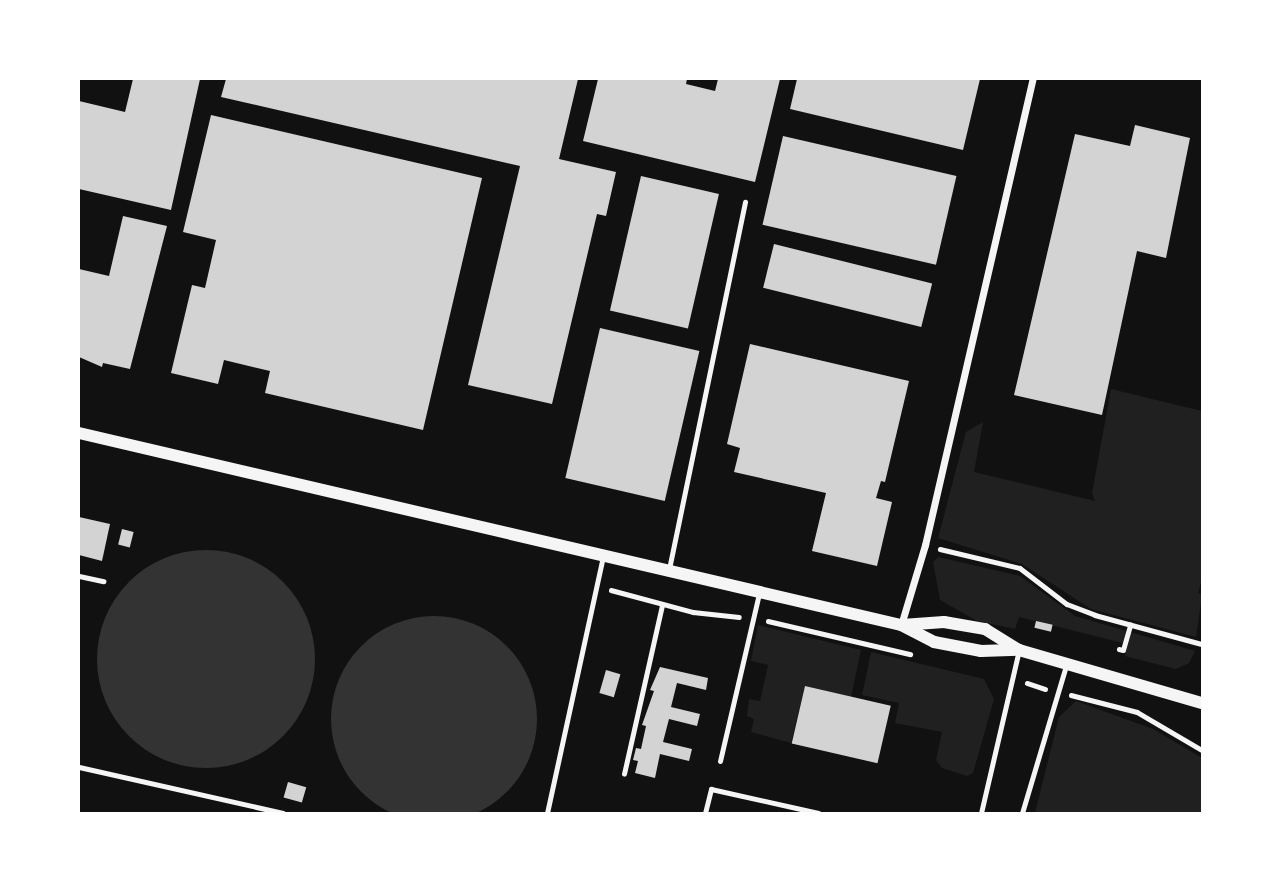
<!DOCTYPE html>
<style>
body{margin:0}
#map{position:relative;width:1281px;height:892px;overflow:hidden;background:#111;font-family:"Archivo Narrow",sans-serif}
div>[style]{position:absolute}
.green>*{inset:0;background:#202020}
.water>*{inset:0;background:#333}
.round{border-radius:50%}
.building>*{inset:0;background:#d3d3d3;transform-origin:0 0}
.path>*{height:4.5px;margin:-2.25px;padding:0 2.25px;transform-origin:2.25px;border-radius:2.25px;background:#f5f5f5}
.service>*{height:5px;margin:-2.5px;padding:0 2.5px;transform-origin:2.5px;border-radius:2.5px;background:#f5f5f5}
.minor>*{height:7px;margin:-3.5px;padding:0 3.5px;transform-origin:3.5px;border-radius:3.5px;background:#f5f5f5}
.tertiary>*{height:12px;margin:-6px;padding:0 6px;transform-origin:6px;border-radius:6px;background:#f5f5f5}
span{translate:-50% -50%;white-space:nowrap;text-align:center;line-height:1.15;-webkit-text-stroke:6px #fff;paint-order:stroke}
.frame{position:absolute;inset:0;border:80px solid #fff;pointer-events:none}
</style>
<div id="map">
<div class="green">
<i style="clip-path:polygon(1111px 389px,1202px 411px,1202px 578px,1198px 593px,1202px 595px,1196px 637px,1091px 609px,1022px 564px,938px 538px,966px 432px,983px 422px,974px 472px,1095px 501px,1092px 493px)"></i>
<i style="clip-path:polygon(938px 557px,1020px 576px,1075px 616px,1195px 651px,1189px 663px,1176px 669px,1125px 656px,1127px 644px,1019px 617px,1015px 629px,977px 621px,940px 600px,933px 562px)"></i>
<i style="clip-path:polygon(758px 625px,861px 650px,851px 697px,805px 686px,791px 743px,751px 732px,754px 719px,747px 716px,749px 699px,760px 701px,768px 665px,751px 661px)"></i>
<i style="clip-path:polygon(871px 652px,984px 679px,994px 699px,973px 773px,967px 776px,942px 768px,936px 760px,942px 732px,895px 723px,899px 703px,862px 695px)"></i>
<i style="clip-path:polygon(1076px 701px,1153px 729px,1202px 758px,1202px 813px,1035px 813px,1059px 717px)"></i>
</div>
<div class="water">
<i class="round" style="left:97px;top:550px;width:218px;height:218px"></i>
<i class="round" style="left:331px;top:616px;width:206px;height:206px"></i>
</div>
<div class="building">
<i style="clip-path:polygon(133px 79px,200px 79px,171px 210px,79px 189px,79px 101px,125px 112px)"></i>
<i style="clip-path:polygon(226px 79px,578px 79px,559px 159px,616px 172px,606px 216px,597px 214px,552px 404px,468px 385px,520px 166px,221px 97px)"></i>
<i style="clip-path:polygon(598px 79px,687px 79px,686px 84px,715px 91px,718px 79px,780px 79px,755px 182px,583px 141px)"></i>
<i style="clip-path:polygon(797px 79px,980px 79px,963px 150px,790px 109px)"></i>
<i style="clip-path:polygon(211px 115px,482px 178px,423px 430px,265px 393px,270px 371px,224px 360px,218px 384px,171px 373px,192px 285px,205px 288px,216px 240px,183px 232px)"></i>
<i style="clip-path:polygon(1135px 125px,1190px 138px,1166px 258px,1137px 251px,1102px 415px,1014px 395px,1075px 134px,1130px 146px)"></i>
<i style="left:783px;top:136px;width:178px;height:91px;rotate:13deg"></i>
<i style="left:641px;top:176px;width:80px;height:138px;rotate:13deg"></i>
<i style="clip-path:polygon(123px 216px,167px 226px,130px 369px,103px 363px,102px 367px,79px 357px,79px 269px,109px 276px)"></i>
<i style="left:774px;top:244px;width:163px;height:45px;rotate:14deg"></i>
<i style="left:600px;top:328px;width:102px;height:154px;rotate:13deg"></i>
<i style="clip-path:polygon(750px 344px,909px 381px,885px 482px,881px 481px,876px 498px,892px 502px,877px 566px,812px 551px,826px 493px,734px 472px,740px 448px,727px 444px)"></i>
<i style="clip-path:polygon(79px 517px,110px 524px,102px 561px,79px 555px)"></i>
<i style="left:122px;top:529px;width:12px;height:16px;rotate:14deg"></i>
<i style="left:1036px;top:621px;width:17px;height:7px;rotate:13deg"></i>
<i style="clip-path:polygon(660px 667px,708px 678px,706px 690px,677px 683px,671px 707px,700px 714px,697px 726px,669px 719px,663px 742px,692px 749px,689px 761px,660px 754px,655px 778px,635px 773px,638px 761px,633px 760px,636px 748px,641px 749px,646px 726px,642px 725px,654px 691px,650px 690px)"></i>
<i style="left:606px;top:670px;width:15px;height:24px;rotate:16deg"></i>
<i style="left:805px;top:686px;width:88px;height:59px;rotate:13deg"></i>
<i style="left:288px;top:782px;width:19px;height:16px;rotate:16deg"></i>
</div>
<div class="path">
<i style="left:940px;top:549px;width:82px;rotate:13.4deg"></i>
<i style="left:1020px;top:568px;width:59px;rotate:37.5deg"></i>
<i style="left:1067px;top:604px;width:30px;rotate:21deg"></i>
<i style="left:1095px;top:615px;width:111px;rotate:15.2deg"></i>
<i style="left:611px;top:590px;width:85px;rotate:15deg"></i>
<i style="left:693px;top:612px;width:46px;rotate:6.2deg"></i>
<i style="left:768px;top:621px;width:146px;rotate:13.1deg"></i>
<i style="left:1119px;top:649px;width:4px;rotate:14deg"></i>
<i style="left:1123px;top:650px;width:26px;rotate:-74deg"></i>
<i style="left:1027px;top:683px;width:19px;rotate:18deg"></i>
<i style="left:1071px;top:695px;width:68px;rotate:14.4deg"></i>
<i style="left:1137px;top:712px;width:75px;rotate:30.3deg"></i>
<i style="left:624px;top:774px;width:173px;rotate:-77.3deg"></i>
</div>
<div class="service">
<i style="left:669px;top:569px;width:375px;rotate:-78.3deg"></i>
<i style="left:79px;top:576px;width:25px;rotate:12deg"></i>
<i style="left:720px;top:761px;width:171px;rotate:-76.9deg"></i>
<i style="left:79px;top:767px;width:209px;rotate:12.7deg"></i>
<i style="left:547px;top:813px;width:263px;rotate:-77.7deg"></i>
<i style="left:705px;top:813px;width:25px;rotate:-76deg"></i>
<i style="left:711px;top:789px;width:110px;rotate:12.6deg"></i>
<i style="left:981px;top:813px;width:167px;rotate:-76.9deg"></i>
<i style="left:1022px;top:813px;width:154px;rotate:-73.4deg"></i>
</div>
<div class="minor">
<i style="left:901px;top:625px;width:84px;rotate:-73.3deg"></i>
<i style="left:925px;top:545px;width:478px;rotate:-77deg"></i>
</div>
<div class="tertiary">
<i style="left:79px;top:433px;width:844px;rotate:13.15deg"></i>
<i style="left:901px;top:625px;width:37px;rotate:27deg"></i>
<i style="left:934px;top:642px;width:48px;rotate:10.8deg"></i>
<i style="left:981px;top:651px;width:38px;rotate:-2deg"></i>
<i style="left:902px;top:625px;width:42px;rotate:-4.1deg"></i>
<i style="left:944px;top:622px;width:42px;rotate:9.7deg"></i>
<i style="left:985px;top:629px;width:40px;rotate:32deg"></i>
<i style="left:1019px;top:650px;width:191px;rotate:16.2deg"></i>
</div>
<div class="frame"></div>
</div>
